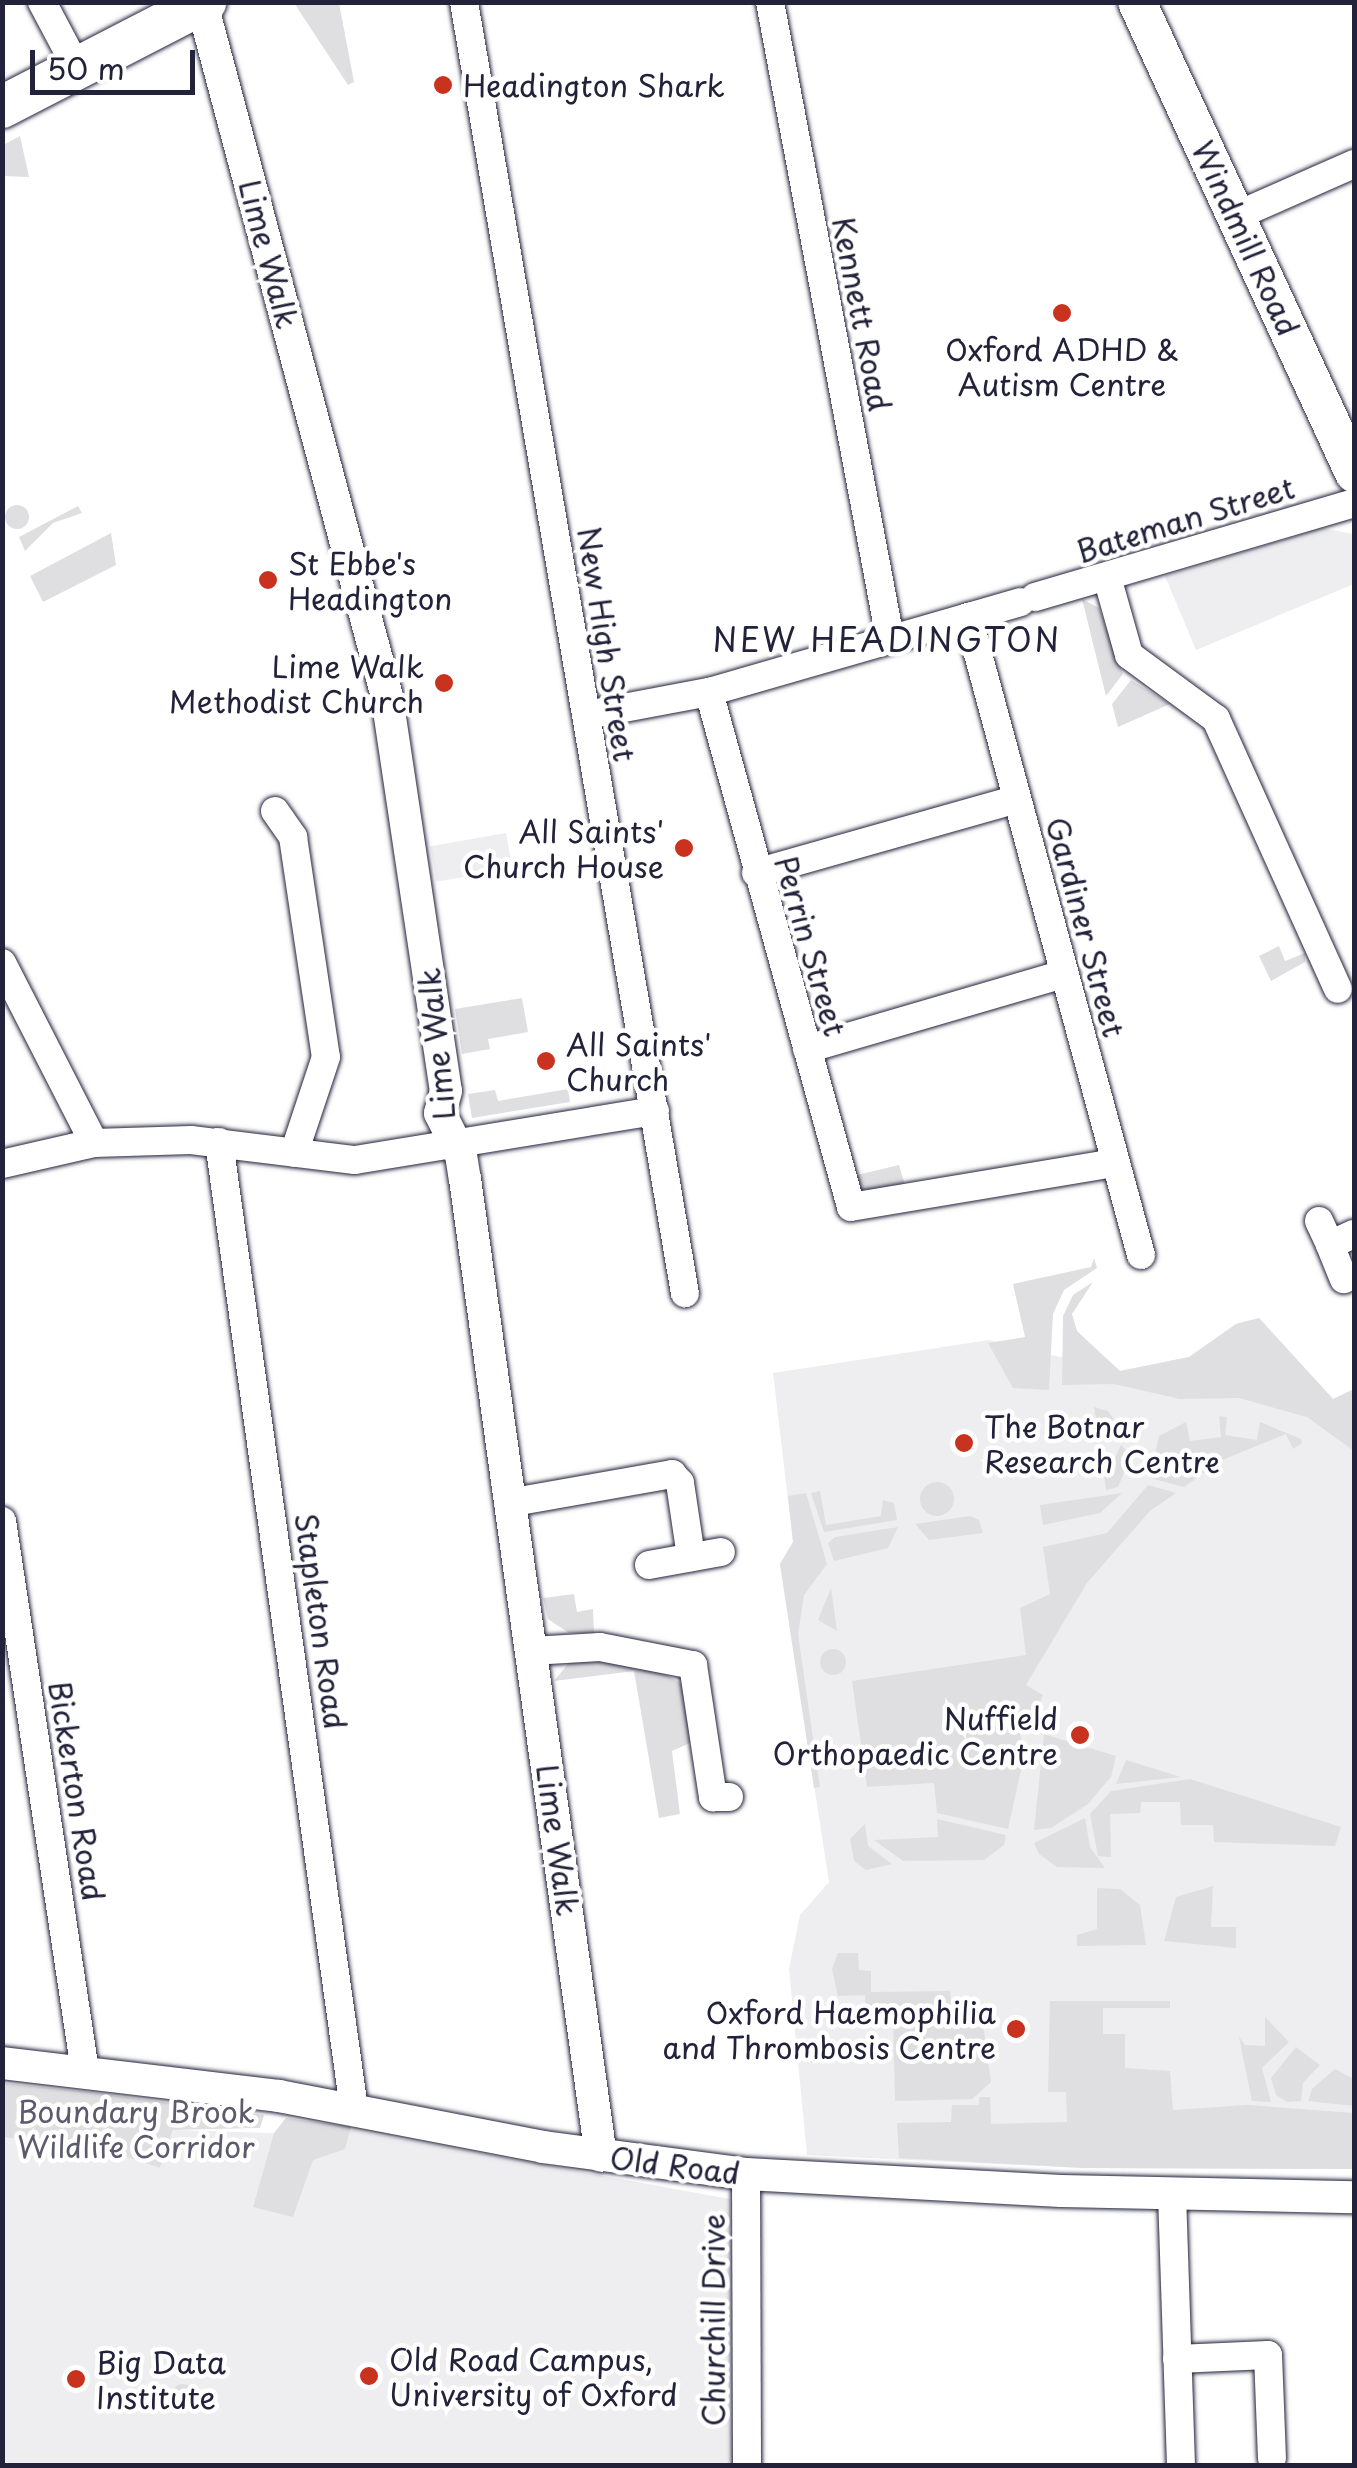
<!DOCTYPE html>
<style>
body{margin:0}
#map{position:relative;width:1357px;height:2468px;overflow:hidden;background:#fff;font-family:"Playpen Sans",sans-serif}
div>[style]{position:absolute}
.built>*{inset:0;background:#eeeef1;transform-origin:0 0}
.green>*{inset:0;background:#dfdfe2}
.round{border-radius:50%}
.roads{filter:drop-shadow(0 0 2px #22223b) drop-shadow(0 0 2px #22223b)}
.minor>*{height:28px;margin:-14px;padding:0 14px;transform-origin:14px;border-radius:14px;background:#fff}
.tertiary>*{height:32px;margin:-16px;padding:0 16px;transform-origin:16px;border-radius:16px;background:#fff}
.secondary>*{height:38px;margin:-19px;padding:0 19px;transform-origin:19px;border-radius:19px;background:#fff}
.primary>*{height:42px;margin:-21px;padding:0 21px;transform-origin:21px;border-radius:21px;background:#fff}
.dots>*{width:28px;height:28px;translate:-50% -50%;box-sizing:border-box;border:5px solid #fff;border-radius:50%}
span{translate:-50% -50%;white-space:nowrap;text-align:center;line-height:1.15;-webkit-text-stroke:9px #fff;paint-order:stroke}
.poi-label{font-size:30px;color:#22223b}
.left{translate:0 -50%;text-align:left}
.right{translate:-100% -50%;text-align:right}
.street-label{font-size:30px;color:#22223b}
.park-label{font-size:30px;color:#5b5b6d}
.neighbourhood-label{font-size:32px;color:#22223b;letter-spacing:2.5px}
.frame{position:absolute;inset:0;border:5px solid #22223b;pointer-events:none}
.scale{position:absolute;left:30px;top:50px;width:165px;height:45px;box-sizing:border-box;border:5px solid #22223b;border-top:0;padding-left:12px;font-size:30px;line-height:35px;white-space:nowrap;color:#22223b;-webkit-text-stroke:8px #fff;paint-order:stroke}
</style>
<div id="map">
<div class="built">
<i style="clip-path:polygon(1322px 528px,1354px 534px,1354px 584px,1196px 650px,1165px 576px)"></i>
<i style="left:506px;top:833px;width:36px;height:77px;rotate:80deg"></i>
<i style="clip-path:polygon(1259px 1318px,1333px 1399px,1354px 1389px,1354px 2169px,1083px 2168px,807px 2155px,789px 1969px,800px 1915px,829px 1882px,780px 1564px,793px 1542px,773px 1373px,989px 1340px,1120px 1371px,1189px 1357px,1236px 1324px)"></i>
<i style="clip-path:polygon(286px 2118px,730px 2199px,736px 2465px,3px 2466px,3px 2137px,108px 2151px,160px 2168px,173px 2130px,274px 2133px)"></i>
</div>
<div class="green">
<i style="clip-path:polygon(294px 3px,339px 3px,354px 82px,348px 85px)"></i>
<i style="clip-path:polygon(20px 136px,29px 177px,3px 176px,3px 145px)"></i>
<i class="round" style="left:5px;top:505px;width:24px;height:24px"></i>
<i style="clip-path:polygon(78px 506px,82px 513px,53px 523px,25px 551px,19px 537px)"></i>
<i style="clip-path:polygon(111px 533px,116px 565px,43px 602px,30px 576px)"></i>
<i style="clip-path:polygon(1082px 599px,1099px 608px,1123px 674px,1106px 696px)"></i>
<i style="clip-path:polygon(1131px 680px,1170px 704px,1118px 727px,1112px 704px)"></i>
<i style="clip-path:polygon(1279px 946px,1285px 961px,1305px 953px,1305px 962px,1271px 981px,1259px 956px)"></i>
<i style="clip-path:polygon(522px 998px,528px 1032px,488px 1039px,490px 1049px,462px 1054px,455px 1009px)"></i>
<i style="clip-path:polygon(568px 1089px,570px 1102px,472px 1118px,468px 1094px,495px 1090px,498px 1101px)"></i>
<i style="clip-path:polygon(899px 1165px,905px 1185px,857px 1194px,853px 1176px)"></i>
<i style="clip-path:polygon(1094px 1258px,1097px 1268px,1064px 1290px,1053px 1314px,1049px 1390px,1013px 1388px,988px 1343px,1025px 1337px,1013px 1284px,1091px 1267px)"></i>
<i style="clip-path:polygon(1093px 1282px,1072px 1314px,1077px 1331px,1120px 1371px,1189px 1357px,1236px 1324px,1259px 1318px,1333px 1399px,1354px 1389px,1354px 1451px,1307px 1417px,1239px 1398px,1180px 1399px,1114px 1384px,1062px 1385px,1063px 1316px,1073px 1295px)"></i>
<i style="clip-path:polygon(1094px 1407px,1108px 1411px,1125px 1436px,1098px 1430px)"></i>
<i style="clip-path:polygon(1219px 1416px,1227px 1417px,1225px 1435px,1257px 1440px,1260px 1422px,1301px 1439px,1302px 1443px,1293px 1449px,1286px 1434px,1222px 1460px,1184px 1487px,1150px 1478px,1159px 1436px,1186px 1422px,1190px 1441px,1221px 1437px)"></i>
<i style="clip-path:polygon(1121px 1445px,1128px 1452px,1126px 1468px,1118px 1487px,1106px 1490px,1102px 1462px,1114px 1460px)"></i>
<i class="round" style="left:920px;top:1482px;width:34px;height:34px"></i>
<i style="clip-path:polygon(1148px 1485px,1176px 1493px,1150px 1511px,1087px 1583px,1026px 1685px,1043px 1695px,1032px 1721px,1019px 1731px,1025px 1752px,1008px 1829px,937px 1813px,934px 1783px,867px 1787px,852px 1681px,1026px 1655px,1020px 1608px,1050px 1594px,1043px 1547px,1107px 1533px)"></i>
<i style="clip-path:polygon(820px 1491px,826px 1525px,881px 1516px,883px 1500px,894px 1503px,897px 1520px,824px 1532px,811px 1493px)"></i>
<i style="clip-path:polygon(806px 1493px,827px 1564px,804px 1595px,798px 1634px,820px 1787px,814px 1788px,780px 1564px,793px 1542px,788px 1496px)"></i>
<i style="clip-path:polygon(1122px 1493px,1100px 1513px,1043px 1525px,1040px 1505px)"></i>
<i style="clip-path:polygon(970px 1516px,979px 1520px,983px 1533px,929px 1540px,915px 1524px)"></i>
<i style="clip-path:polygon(898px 1527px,888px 1548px,834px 1561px,828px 1543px,835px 1537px)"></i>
<i style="clip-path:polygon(831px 1588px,837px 1631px,818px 1620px)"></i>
<i style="clip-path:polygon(574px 1594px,577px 1612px,593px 1609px,594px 1633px,569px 1633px,548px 1619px,543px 1598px)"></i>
<i class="round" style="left:820px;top:1649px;width:26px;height:26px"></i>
<i style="clip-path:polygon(577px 1653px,664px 1674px,686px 1686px,692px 1742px,672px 1751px,680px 1814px,659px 1818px,634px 1671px,554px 1681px)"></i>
<i style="clip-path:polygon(1044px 1734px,1116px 1756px,1111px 1777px,1088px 1804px,1051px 1828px,1034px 1830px)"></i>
<i style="clip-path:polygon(1126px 1760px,1181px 1777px,1116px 1784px)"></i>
<i style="clip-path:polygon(1190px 1779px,1341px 1827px,1335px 1846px,1214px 1842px,1213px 1825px,1181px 1825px,1180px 1802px,1141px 1802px,1140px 1813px,1110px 1814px,1111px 1857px,1098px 1856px,1090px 1814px,1111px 1791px)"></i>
<i style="clip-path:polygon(1085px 1818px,1090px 1847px,1105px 1868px,1057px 1867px,1039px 1854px,1034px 1843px)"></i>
<i style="clip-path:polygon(937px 1819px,1006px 1835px,1004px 1845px,984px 1860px,903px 1861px,874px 1840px,938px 1837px)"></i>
<i style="clip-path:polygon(865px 1824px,868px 1846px,892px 1864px,866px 1870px,854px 1861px,850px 1839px)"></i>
<i style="clip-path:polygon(1213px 1886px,1211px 1927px,1236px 1927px,1236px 1948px,1164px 1941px,1176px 1897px)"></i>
<i style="clip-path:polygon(1097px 1888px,1120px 1889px,1140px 1905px,1146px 1945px,1077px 1946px,1077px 1935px,1097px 1929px)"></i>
<i style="clip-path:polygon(838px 1953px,858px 1953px,859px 1970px,871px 1971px,871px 1992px,950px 1991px,952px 2012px,961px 2012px,961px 2022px,983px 2023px,991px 2082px,972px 2099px,895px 2101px,893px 2018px,866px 2017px,865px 1995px,838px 1996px,832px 1969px)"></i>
<i style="clip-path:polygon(1050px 2001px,1170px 2001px,1170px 2008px,1103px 2008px,1103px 2034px,1125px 2034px,1125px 2068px,1170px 2071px,1173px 2110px,1247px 2105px,1354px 2113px,1354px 2169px,1083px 2168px,899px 2158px,897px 2123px,951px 2122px,952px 2105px,979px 2105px,979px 2097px,990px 2097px,991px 2124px,1067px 2122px,1066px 2092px,1048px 2092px)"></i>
<i style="clip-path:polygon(1265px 2017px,1289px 2042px,1262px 2068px,1271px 2102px,1252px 2101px,1239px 2037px,1245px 2045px,1265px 2046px)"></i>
<i style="clip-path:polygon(1296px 2047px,1320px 2065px,1303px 2083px,1301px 2101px,1287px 2102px,1276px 2095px,1271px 2078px)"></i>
<i style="clip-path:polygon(1335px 2069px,1354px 2079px,1354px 2106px,1308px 2101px,1312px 2089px)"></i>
<i style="clip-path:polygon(3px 2083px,88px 2092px,264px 2115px,260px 2128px,173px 2130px,160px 2168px,108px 2151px,3px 2137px)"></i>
<i style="clip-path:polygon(286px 2118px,351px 2127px,345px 2149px,313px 2160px,293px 2217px,253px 2207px,274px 2133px)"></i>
<i class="round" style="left:171px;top:2384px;width:24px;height:24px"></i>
</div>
<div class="roads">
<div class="minor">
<i style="left:42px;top:2px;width:75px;rotate:62.1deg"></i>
<i style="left:464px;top:2px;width:1310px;rotate:80.29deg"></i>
<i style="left:770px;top:2px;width:647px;rotate:79.32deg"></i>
<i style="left:1236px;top:216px;width:129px;rotate:-23.8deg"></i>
<i style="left:1107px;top:577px;width:81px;rotate:74.2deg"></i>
<i style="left:1129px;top:655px;width:108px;rotate:36.3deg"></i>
<i style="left:1216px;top:719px;width:296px;rotate:65.7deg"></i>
<i style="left:1035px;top:597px;width:333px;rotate:-16.4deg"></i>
<i style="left:968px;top:617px;width:661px;rotate:74.83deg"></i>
<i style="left:709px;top:692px;width:534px;rotate:74.58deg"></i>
<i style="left:851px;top:1207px;width:268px;rotate:-9.5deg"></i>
<i style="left:587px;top:715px;width:124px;rotate:-10.7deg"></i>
<i style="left:709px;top:692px;width:324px;rotate:-16.1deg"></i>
<i style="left:275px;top:811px;width:32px;rotate:55deg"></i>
<i style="left:293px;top:837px;width:222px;rotate:81.5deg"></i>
<i style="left:326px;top:1057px;width:101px;rotate:108.4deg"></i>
<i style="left:756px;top:873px;width:271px;rotate:-15.8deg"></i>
<i style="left:2px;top:963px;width:202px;rotate:62.9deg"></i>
<i style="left:807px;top:1049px;width:268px;rotate:-16.3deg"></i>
<i style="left:219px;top:1142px;width:976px;rotate:82.05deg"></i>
<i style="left:2px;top:1164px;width:94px;rotate:-12.9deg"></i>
<i style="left:94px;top:1143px;width:97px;rotate:-1.8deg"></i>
<i style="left:191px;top:1140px;width:165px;rotate:7deg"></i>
<i style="left:355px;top:1160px;width:304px;rotate:-9.3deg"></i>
<i style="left:1319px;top:1221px;width:26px;rotate:65deg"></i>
<i style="left:1330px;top:1245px;width:26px;rotate:-25deg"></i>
<i style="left:1330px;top:1245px;width:37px;rotate:68deg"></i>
<i style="left:508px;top:1503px;width:167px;rotate:-10deg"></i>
<i style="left:672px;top:1474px;width:12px;rotate:48deg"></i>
<i style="left:680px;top:1483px;width:75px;rotate:81.5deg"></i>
<i style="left:2px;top:1521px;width:556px;rotate:81.42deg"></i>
<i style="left:649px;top:1565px;width:73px;rotate:-10.2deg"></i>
<i style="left:531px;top:1651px;width:69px;rotate:-3.3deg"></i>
<i style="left:600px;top:1647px;width:95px;rotate:11deg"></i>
<i style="left:693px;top:1665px;width:134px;rotate:81.4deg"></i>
<i style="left:713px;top:1797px;width:16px"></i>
<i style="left:746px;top:2174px;width:292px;rotate:89.8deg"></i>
<i style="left:1172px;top:2194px;width:272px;rotate:88.1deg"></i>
<i style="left:1177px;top:2359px;width:91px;rotate:-2.5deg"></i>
<i style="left:1268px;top:2355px;width:103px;rotate:87.8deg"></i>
</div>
<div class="tertiary">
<i style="left:202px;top:4px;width:717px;rotate:75.05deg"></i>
<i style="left:387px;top:697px;width:398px;rotate:81.5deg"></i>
<i style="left:446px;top:1091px;width:23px;rotate:105deg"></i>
<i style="left:440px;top:1113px;width:47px;rotate:63.4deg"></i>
<i style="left:461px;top:1155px;width:24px;rotate:81deg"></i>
<i style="left:465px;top:1179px;width:986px;rotate:82.08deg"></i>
<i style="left:2px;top:2063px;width:279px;rotate:6.8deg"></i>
<i style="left:279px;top:2096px;width:269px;rotate:10.9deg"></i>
<i style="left:543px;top:2147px;width:205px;rotate:7.6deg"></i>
<i style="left:746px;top:2174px;width:315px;rotate:3.1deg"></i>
<i style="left:1061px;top:2191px;width:293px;rotate:1.2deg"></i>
</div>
<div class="secondary">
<i style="left:1137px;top:2px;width:519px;rotate:65.26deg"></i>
</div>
<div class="primary">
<i style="left:2px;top:107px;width:229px;rotate:-27.3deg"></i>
</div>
</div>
<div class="dots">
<i style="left:443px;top:85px;background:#c8321e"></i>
<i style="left:1062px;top:313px;background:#c8321e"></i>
<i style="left:268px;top:580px;background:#c8321e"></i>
<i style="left:444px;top:683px;background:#c8321e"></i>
<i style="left:684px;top:848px;background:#c8321e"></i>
<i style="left:546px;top:1061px;background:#c8321e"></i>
<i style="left:964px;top:1443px;background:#c8321e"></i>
<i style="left:1080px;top:1735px;background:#c8321e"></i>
<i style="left:1016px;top:2029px;background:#c8321e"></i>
<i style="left:369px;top:2376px;background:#c8321e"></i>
<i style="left:76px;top:2379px;background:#c8321e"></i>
</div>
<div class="poi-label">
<span class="left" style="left:463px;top:85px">Headington Shark</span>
<span style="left:1062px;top:366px">Oxford ADHD &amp;<br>Autism Centre</span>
<span class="left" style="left:288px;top:580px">St Ebbe's<br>Headington</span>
<span class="right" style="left:424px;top:683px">Lime Walk<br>Methodist Church</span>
<span class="right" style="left:664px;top:848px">All Saints'<br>Church House</span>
<span class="left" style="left:566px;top:1061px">All Saints'<br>Church</span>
<span class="left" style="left:984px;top:1443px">The Botnar<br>Research Centre</span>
<span class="right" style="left:1058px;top:1735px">Nuffield<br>Orthopaedic Centre</span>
<span class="right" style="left:996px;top:2029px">Oxford Haemophilia<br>and Thrombosis Centre</span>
<span class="left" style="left:389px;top:2376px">Old Road Campus,<br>University of Oxford</span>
<span class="left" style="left:96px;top:2379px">Big Data<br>Institute</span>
</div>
<div class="street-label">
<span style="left:1246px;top:238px;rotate:65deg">Windmill Road</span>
<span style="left:269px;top:254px;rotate:75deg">Lime Walk</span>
<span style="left:862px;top:314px;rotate:79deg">Kennett Road</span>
<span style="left:1185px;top:519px;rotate:-17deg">Bateman Street</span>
<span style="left:607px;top:644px;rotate:81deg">New High Street</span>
<span style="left:1086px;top:927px;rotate:75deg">Gardiner Street</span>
<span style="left:811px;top:946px;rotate:74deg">Perrin Street</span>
<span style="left:436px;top:1044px;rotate:-96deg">Lime Walk</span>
<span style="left:321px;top:1621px;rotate:82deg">Stapleton Road</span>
<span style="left:77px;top:1791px;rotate:81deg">Bickerton Road</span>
<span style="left:558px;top:1840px;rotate:82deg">Lime Walk</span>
<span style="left:675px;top:2165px;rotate:7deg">Old Road</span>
<span style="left:713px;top:2320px;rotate:-90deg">Churchill Drive</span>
</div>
<div class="park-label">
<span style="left:136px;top:2128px">Boundary Brook<br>Wildlife Corridor</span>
</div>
<div class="neighbourhood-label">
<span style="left:887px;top:639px">NEW HEADINGTON</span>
</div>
<div class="frame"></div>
<div class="scale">50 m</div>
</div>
